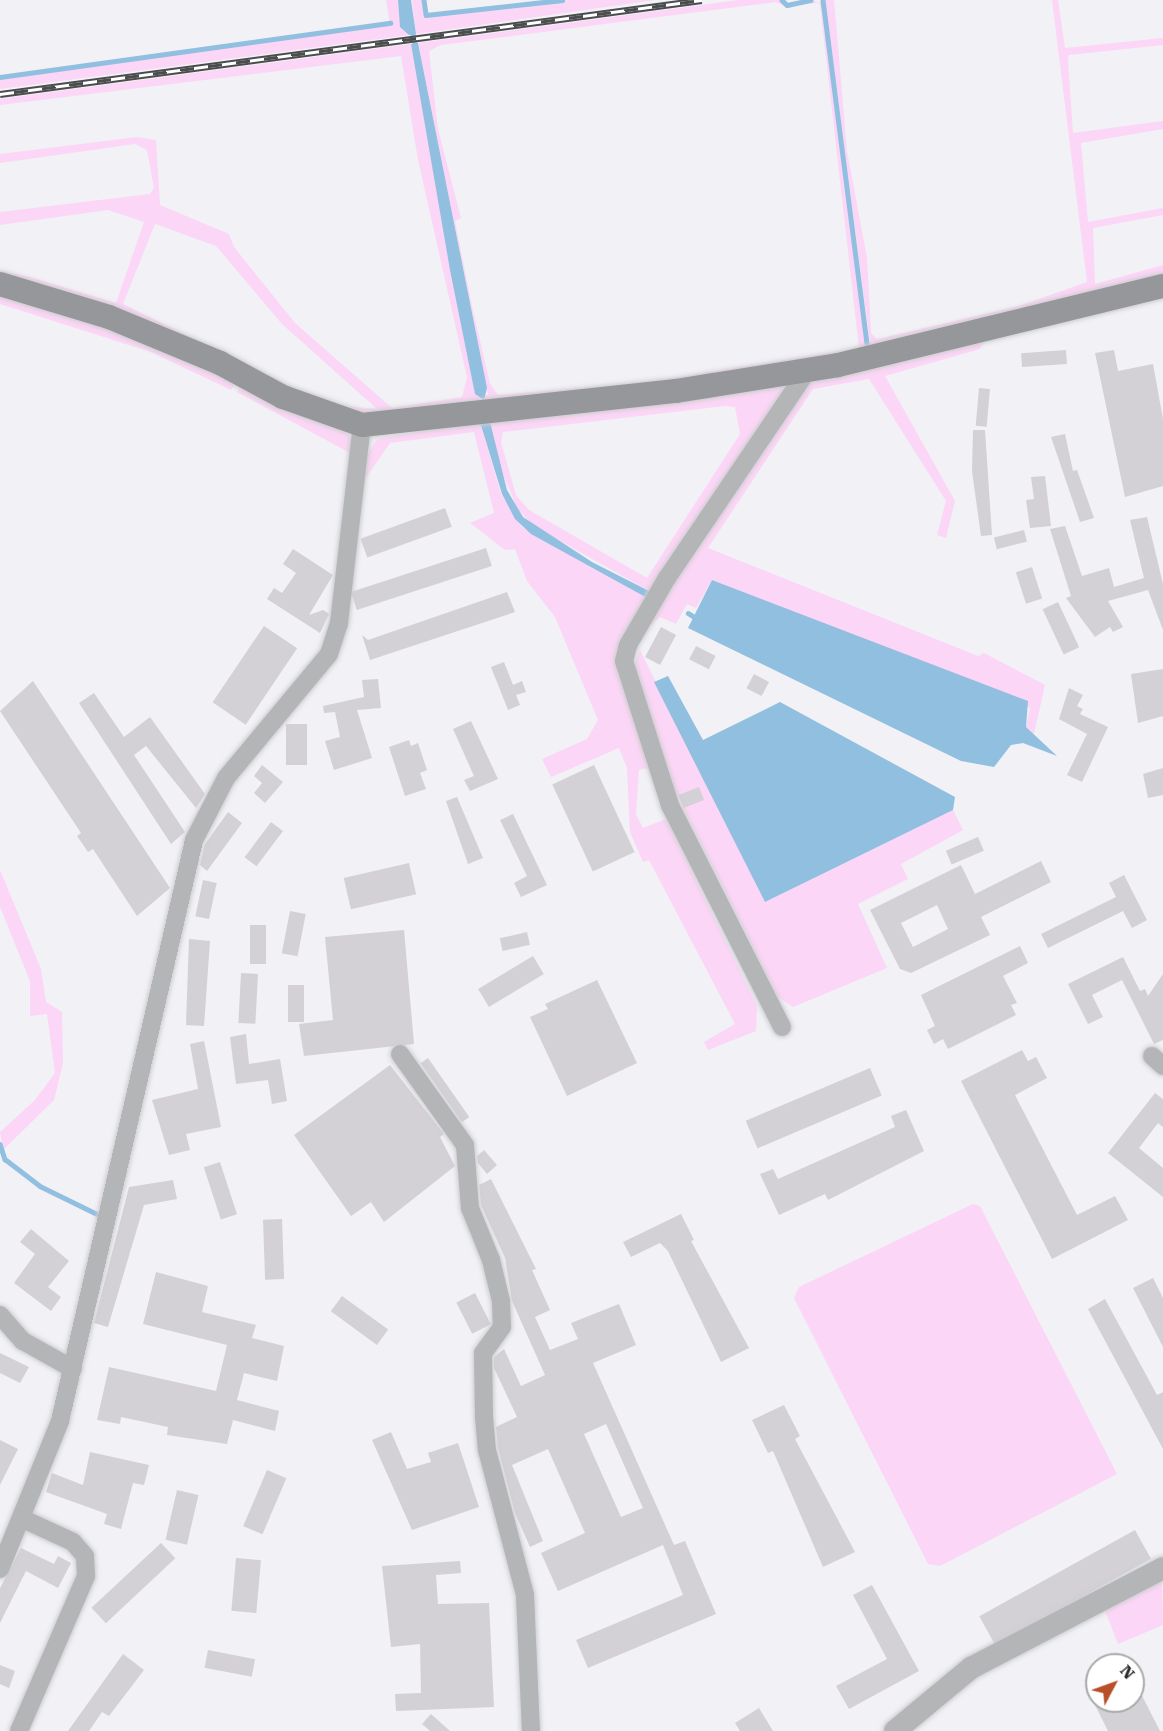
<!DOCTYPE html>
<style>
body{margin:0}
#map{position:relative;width:1163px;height:1731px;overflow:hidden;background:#f1f1f6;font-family:"Roboto Serif",serif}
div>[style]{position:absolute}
.green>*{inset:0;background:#fcd6f6}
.water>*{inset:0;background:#91bfe0}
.stream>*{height:4.5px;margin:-2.25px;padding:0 2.25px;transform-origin:2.25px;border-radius:2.25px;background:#91bfe0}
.building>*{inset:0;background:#d3d1d5;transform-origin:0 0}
.roads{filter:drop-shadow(0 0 2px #cdcdd1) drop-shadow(0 0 2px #cdcdd1)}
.minor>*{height:18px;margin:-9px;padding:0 9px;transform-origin:9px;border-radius:9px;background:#b3b5b6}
.tertiary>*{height:22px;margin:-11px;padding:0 11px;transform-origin:11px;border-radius:11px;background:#b3b5b6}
.secondary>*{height:24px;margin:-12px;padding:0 12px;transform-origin:12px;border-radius:12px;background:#95979a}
.rail>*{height:7px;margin-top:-3.5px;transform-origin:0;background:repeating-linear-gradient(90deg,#fff 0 14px,#4b4c4d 0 28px);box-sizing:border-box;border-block:2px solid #4b4c4d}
span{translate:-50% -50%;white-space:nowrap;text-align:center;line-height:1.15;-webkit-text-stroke:4.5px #fff;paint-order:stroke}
.north{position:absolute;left:1085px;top:1653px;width:60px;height:60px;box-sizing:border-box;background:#fff;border:2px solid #a9aaaa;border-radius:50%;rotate:49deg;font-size:16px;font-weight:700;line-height:24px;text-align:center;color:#292a2b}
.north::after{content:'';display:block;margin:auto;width:21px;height:27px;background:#b8502a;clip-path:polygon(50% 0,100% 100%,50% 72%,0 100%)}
</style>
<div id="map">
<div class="green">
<i style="clip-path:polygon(386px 0,398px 0,400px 22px,409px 35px,0 89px,0 79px,390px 25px)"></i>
<i style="clip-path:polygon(412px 0,423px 0,426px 16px,571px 0,655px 0,416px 34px)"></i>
<i style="clip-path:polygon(evenodd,739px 0,780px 0,786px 7px,822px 2px,866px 352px,811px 363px,365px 417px,0 276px,0 271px,30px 277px,116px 303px,144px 222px,108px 210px,0 225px,0 212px,150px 194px,154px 188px,147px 150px,135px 144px,0 163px,0 154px,137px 137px,156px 140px,160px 205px,229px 234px,234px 247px,295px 323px,392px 408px,462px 397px,467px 377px,418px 160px,401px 56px,0 105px,0 99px,411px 44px,475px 394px,488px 395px,418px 43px,739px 0,776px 2px,788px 8px,816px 1px,820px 5px,859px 348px,642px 383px,498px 395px,490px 384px,472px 306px,455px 221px,461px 218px,438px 129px,429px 51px,441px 45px,776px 2px,739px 0,155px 224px,216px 246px,282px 324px,377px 409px,337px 405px,294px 388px,123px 304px,155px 224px)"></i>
<i style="clip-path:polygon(825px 0,834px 0,847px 151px,867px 258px,871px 333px,877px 339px,1019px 306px,1087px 282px,1052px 0,1058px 0,1065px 48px,1163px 38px,1163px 45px,1069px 55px,1068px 60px,1073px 133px,1163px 121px,1163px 129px,1081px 143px,1088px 222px,1163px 208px,1163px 215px,1093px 228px,1095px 284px,1163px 265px,1163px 279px,871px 351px)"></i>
<i style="clip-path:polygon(0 292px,72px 314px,237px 381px,231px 390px,151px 352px,0 304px)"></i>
<i style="clip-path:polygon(984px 342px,980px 349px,885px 376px,955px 501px,946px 538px,937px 535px,946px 501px,869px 379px,813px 389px,708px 548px,978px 656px,984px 653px,1045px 685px,1034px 734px,1026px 727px,1030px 708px,712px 580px,696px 608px,687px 604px,676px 624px,660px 617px,635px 638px,813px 377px,880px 368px)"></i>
<i style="clip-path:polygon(evenodd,788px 382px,792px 385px,653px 593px,535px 527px,518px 510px,496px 458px,490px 422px,788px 382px,725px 406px,735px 407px,740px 434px,647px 578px,529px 510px,516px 495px,501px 442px,503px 432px,725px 406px)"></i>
<i style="clip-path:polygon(243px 383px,347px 433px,354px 444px,352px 454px,237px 392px)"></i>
<i style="clip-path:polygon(480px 422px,501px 494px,522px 527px,649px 599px,621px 675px,648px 768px,639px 770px,636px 814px,643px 828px,666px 819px,757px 1006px,756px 1031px,708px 1050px,704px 1042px,735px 1024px,649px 860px,643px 862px,630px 832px,627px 768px,619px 748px,551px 777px,542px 759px,587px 739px,598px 720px,555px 617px,527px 581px,515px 549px,505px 550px,470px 523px,494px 513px,474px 432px,390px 443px,363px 482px,368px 454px,377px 439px)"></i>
<i style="clip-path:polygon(640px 650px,765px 902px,953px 810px,963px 830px,901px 864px,908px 879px,858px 904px,887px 968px,793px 1007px,778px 997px,661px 764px,633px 669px)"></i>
<i style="clip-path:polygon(0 870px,41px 969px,46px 1002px,62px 1012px,63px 1063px,54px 1100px,3px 1150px,0 1132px,35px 1100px,55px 1073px,47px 1014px,30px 1016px,30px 981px,0 907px)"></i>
<i style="clip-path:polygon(973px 1204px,980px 1206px,1117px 1474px,940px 1566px,928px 1564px,794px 1298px,799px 1287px)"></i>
<i style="clip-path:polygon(1162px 1581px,1163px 1625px,1118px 1644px,1104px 1608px)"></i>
</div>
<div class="water">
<i style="clip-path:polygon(398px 0,411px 0,416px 34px,409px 35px,400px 27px)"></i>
<i style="clip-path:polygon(418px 43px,487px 388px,484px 400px,475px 394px,450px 270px,411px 44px)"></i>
<i style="clip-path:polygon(480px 422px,490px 422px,507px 490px,523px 517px,592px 562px,653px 593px,649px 599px,531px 534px,515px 519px,502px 494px)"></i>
<i style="clip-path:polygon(712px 580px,1028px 701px,1026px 727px,1057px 756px,1023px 743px,1011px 745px,994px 767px,961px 761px,688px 628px)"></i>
<i style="clip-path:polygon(668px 676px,703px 740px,780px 702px,955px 797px,953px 810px,765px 902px,654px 682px)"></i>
</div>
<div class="stream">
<i style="left:424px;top:0;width:15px;rotate:82deg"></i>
<i style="left:426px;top:15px;width:137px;rotate:-6.3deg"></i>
<i style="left:782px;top:0;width:7px;rotate:45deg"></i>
<i style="left:787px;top:5px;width:24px;rotate:-12deg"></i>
<i style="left:823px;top:0;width:352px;rotate:82.7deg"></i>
<i style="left:412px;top:30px;width:18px;rotate:77deg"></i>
<i style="left:0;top:77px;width:394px;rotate:-7.9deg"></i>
<i style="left:688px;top:613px;width:6px;rotate:31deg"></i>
<i style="left:0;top:1144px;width:16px;rotate:72deg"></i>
<i style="left:5px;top:1159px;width:44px;rotate:37.6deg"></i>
<i style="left:40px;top:1186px;width:66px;rotate:26.2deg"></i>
</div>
<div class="building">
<i style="left:1066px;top:350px;width:14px;height:45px;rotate:86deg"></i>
<i style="clip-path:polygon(1114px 350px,1118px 371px,1153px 364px,1163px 419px,1163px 486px,1125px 497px,1095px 353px)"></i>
<i style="left:979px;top:388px;width:11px;height:38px;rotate:5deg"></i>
<i style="clip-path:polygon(973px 430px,985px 430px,992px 535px,981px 536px,972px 471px)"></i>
<i style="clip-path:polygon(1065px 434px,1073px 471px,1077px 470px,1094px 518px,1080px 522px,1051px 437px)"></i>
<i style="clip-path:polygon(1045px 476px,1051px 526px,1030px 528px,1026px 500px,1034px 499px,1031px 477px)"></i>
<i style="left:445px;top:508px;width:20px;height:90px;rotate:70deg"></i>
<i style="clip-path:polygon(1147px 517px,1163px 584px,1163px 630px,1148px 590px,1108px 601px,1123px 627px,1113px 632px,1110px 627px,1095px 637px,1066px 598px,1071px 596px,1050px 529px,1065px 526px,1082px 576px,1109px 568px,1114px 587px,1144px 578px,1130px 520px)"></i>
<i style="left:1024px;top:530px;width:12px;height:31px;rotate:76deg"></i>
<i style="left:486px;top:548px;width:19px;height:142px;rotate:72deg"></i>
<i style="clip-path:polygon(293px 549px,333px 575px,309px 615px,323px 610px,329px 614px,320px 633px,267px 599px,274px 588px,282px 593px,296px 573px,283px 564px)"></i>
<i style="left:1032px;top:567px;width:33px;height:17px;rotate:72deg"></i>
<i style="clip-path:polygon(507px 592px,515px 612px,370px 660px,362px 635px,368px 640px)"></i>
<i style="left:1058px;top:602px;width:50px;height:17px;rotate:65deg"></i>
<i style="left:264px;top:626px;width:40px;height:92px;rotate:34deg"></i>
<i style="left:661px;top:627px;width:17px;height:34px;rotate:28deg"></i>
<i style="left:696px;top:646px;width:22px;height:15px;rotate:27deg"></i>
<i style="clip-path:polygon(504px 662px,513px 685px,522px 681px,526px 692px,516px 695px,520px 705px,508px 710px,491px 667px)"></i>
<i style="clip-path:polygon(1163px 669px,1163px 716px,1138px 723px,1131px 674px)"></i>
<i style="left:754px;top:674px;width:17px;height:16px;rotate:28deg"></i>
<i style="clip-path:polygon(378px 679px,381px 708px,357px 710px,372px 758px,334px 770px,325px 741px,340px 737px,335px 712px,324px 713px,323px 706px,364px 697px,362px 680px)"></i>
<i style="clip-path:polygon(33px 681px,170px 888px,137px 916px,93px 849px,88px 852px,77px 836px,81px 833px,0 711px)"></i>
<i style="clip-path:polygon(1069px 688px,1083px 695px,1077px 706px,1083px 709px,1080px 714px,1108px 727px,1082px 782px,1067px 775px,1087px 734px,1059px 719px)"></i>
<i style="clip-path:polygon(94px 693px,124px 737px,150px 717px,205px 794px,196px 808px,146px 746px,134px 755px,185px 832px,171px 844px,79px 703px)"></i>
<i style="clip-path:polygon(471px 721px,498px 779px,470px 791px,464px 780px,474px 776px,453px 729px)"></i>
<i style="left:286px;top:724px;width:21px;height:41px"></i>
<i style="clip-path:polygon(409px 740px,411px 746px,418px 743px,427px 770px,420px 773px,426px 789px,405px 796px,389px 747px)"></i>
<i style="clip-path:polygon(262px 765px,283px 782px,265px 803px,254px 793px,262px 783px,254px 776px)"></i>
<i style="left:594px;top:765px;width:96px;height:46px;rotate:65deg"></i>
<i style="clip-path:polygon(1163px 768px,1163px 795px,1148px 798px,1143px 774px)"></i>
<i style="left:699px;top:787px;width:14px;height:22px;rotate:69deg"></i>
<i style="clip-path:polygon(457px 797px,483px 858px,468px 864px,446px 801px)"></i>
<i style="clip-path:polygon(228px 812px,242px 823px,207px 871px,200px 865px,205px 844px)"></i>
<i style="clip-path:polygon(513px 814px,547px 885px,521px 897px,514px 883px,527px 876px,500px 820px)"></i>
<i style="left:271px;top:822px;width:15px;height:44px;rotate:37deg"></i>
<i style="left:978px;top:837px;width:15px;height:35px;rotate:67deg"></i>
<i style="clip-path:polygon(evenodd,1041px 861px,1051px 882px,981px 917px,990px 935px,911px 973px,900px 969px,870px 910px,961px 865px,975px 894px,1041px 861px,937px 905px,948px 929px,913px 947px,901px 923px,937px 905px)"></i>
<i style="left:409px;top:863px;width:32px;height:67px;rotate:77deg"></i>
<i style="clip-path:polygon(1124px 875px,1147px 920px,1132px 928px,1123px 911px,1048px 948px,1041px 934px,1116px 897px,1109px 883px)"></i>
<i style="left:203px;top:880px;width:14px;height:37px;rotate:12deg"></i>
<i style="left:290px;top:911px;width:16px;height:43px;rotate:11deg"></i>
<i style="left:250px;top:925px;width:16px;height:39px"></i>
<i style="clip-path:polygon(404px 930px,414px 1044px,304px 1056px,299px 1024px,333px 1020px,325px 937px)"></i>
<i style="left:527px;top:932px;width:13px;height:28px;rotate:77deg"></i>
<i style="clip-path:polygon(189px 939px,210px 941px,204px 1026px,186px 1025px)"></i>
<i style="clip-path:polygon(1020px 946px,1028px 963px,1003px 976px,1017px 1003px,1011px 1005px,1016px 1015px,948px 1049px,943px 1039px,934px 1044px,927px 1030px,935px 1026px,921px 995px)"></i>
<i style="left:533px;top:956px;width:21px;height:64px;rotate:59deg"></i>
<i style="clip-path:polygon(1123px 957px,1140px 991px,1145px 989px,1148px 996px,1163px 974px,1163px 1040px,1154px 1044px,1122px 980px,1092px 995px,1103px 1017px,1088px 1024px,1068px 984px)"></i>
<i style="left:241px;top:973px;width:17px;height:50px;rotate:3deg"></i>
<i style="clip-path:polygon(597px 980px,637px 1063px,567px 1096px,530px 1017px,548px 1009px,545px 1004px)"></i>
<i style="left:288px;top:985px;width:16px;height:37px"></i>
<i style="clip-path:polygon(246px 1034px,249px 1064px,280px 1059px,287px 1101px,272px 1104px,268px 1080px,236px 1084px,230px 1037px)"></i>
<i style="clip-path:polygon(204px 1041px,221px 1127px,186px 1134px,190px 1150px,169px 1155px,152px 1100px,198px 1089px,190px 1044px)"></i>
<i style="clip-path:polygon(1022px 1050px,1028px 1061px,1036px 1057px,1047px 1078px,1015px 1095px,1077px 1215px,1115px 1196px,1128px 1220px,1052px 1259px,961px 1081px)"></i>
<i style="left:428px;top:1058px;width:72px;height:9px;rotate:55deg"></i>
<i style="clip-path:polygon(390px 1065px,444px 1134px,440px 1137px,455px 1166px,384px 1222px,371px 1202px,351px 1216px,294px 1135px)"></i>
<i style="left:870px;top:1068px;width:30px;height:135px;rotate:67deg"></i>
<i style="clip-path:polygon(1155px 1093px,1163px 1099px,1163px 1127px,1158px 1123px,1139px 1148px,1163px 1168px,1163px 1197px,1108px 1153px)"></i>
<i style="clip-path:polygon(906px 1110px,924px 1151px,828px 1200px,825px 1194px,779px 1215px,760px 1174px,773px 1169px,778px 1179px,895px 1127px,891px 1116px)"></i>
<i style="clip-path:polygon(484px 1150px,497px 1165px,487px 1174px,478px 1163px,477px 1156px)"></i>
<i style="left:220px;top:1162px;width:55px;height:17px;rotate:72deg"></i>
<i style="clip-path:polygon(evenodd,491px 1179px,536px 1269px,532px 1270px,550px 1310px,535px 1317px,550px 1350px,578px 1339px,571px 1323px,619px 1304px,636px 1345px,593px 1363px,674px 1545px,685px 1541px,716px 1614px,588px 1668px,576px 1640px,683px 1595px,663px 1545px,558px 1591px,541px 1553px,585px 1533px,548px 1449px,512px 1465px,543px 1541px,530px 1547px,515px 1513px,498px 1448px,496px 1427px,517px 1417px,494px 1368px,494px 1357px,504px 1349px,521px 1386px,545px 1375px,512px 1301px,505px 1258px,481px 1205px,479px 1185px,491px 1179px,606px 1424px,643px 1508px,621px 1517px,584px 1434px,606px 1424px)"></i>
<i style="clip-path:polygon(173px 1180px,177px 1199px,144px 1205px,108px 1327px,94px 1323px,129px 1187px)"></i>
<i style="clip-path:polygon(681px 1214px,694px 1240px,691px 1241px,749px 1348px,721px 1362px,668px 1251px,660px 1243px,631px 1257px,623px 1242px)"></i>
<i style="left:282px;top:1219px;width:60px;height:19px;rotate:88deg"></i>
<i style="clip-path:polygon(31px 1229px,69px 1261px,48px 1287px,61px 1297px,51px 1311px,14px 1283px,35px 1254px,20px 1242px)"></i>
<i style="clip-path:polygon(156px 1272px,208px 1286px,202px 1312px,256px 1325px,252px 1338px,284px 1346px,277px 1381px,244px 1373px,237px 1400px,279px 1411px,275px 1431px,233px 1420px,227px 1444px,167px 1435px,168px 1427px,121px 1417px,120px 1424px,97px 1420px,109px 1367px,216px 1391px,227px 1345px,143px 1324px)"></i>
<i style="clip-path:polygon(1153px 1278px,1163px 1298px,1163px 1347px,1133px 1288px)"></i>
<i style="left:475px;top:1293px;width:35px;height:21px;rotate:63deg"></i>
<i style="left:342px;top:1296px;width:57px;height:19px;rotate:36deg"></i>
<i style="clip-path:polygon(1105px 1299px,1157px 1395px,1163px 1392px,1163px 1449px,1088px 1309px)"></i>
<i style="clip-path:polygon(0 1353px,29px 1367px,20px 1383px,0 1373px)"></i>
<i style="clip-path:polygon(784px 1405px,800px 1436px,795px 1439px,855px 1552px,823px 1567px,773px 1451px,768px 1453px,752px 1420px)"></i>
<i style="clip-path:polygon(391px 1432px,407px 1469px,431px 1462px,428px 1453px,458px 1443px,479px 1507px,412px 1530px,372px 1440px)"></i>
<i style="clip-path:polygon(0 1440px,18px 1449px,0 1485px)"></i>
<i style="clip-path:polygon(90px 1452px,149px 1465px,144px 1485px,133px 1483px,121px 1529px,104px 1524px,107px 1514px,46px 1492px,52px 1473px,83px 1485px)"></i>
<i style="left:267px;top:1470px;width:21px;height:61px;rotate:23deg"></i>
<i style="left:177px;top:1490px;width:22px;height:51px;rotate:13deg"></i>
<i style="left:1135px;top:1530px;width:33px;height:178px;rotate:61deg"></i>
<i style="left:161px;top:1543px;width:21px;height:95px;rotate:47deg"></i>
<i style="clip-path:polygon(21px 1548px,54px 1564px,58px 1556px,71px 1563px,58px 1588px,26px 1571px,0 1623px,0 1588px)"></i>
<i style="left:236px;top:1558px;width:25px;height:53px;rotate:5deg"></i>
<i style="clip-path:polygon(460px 1561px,461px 1573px,436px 1575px,438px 1604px,489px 1603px,494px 1707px,396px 1711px,395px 1694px,421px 1693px,420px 1644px,391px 1647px,382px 1566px)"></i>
<i style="clip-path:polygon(872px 1585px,919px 1671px,849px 1709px,836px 1686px,887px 1659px,853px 1595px)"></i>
<i style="left:208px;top:1650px;width:48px;height:18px;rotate:11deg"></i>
<i style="clip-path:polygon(123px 1654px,144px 1670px,109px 1716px,102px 1712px,89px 1731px,68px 1731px)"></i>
<i style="clip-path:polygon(0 1665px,15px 1671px,9px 1688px,0 1684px)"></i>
<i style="clip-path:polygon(1133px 1678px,1160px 1731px,1108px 1731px,1093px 1701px,1133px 1701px)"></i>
<i style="clip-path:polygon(759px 1708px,773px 1731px,740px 1731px,735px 1723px)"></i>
<i style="clip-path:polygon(431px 1714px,450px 1731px,430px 1731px,422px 1724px)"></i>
</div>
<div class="roads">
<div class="minor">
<i style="left:782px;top:1027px;width:249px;rotate:-116.8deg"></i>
<i style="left:670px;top:805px;width:151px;rotate:-107.7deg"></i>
<i style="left:624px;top:661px;width:16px;rotate:-76deg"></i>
<i style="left:628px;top:645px;width:78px;rotate:-59.8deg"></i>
<i style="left:667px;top:578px;width:251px;rotate:-55.9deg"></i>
<i style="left:400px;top:1054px;width:112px;rotate:54.5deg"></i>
<i style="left:465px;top:1145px;width:63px;rotate:85.5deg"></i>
<i style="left:470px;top:1208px;width:56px;rotate:68deg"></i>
<i style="left:491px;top:1260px;width:42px;rotate:76.3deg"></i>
<i style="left:501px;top:1301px;width:26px;rotate:88deg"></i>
<i style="left:502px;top:1327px;width:32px;rotate:126deg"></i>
<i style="left:483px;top:1353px;width:64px;rotate:89.1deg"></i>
<i style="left:484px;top:1417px;width:33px;rotate:85deg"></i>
<i style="left:487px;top:1450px;width:150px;rotate:75.3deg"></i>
<i style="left:525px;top:1595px;width:136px;rotate:87.5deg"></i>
<i style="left:1152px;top:1056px;width:15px;rotate:42deg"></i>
<i style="left:0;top:1315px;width:35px;rotate:49deg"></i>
<i style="left:23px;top:1341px;width:57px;rotate:29.2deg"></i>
<i style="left:0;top:1569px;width:160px;rotate:-67.9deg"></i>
<i style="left:60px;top:1421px;width:596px;rotate:-77.01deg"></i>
<i style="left:194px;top:840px;width:70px;rotate:-62.7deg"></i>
<i style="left:226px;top:778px;width:161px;rotate:-50.3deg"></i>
<i style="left:329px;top:654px;width:33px;rotate:-72deg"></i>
<i style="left:339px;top:623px;width:199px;rotate:-83.4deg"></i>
<i style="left:19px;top:1731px;width:169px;rotate:-66.6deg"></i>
<i style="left:86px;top:1576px;width:20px;rotate:-93deg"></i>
<i style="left:85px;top:1556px;width:18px;rotate:-131deg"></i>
<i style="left:73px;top:1542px;width:55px;rotate:-155.3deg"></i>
</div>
<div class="tertiary">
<i style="left:895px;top:1731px;width:99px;rotate:-39.7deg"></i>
<i style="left:971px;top:1668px;width:216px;rotate:-27.5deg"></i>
</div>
<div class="secondary">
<i style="left:0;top:284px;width:114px;rotate:16.8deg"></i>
<i style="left:109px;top:317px;width:120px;rotate:22.5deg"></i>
<i style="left:220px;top:363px;width:72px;rotate:28.4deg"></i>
<i style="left:283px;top:397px;width:84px;rotate:19.5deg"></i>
<i style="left:362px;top:425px;width:316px;rotate:-6.2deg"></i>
<i style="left:676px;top:391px;width:164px;rotate:-9.1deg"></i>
<i style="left:838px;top:365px;width:334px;rotate:-13.7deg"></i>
</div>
</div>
<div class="rail">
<i style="left:0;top:94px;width:708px;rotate:-7.63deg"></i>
</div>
<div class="north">N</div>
</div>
